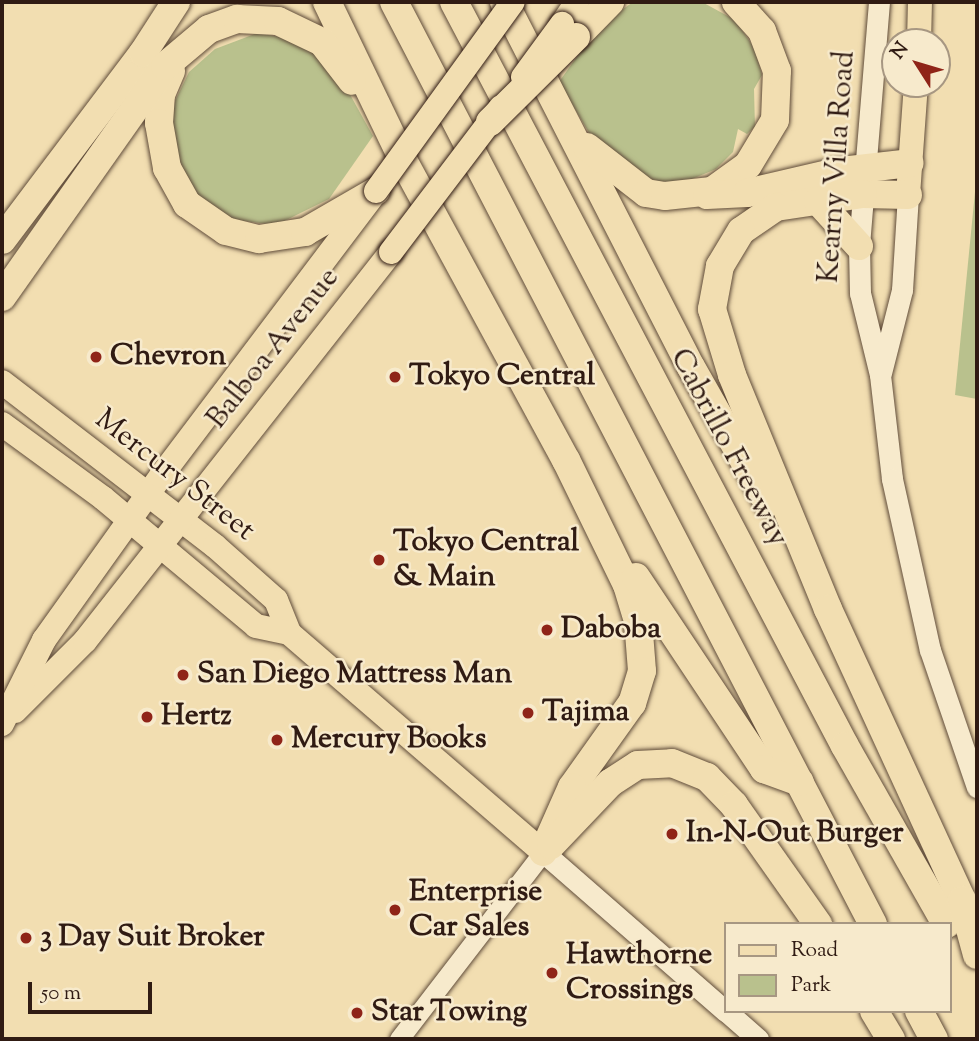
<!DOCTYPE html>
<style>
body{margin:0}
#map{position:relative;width:979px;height:1041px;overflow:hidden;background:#f2deb1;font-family:"Sorts Mill Goudy",serif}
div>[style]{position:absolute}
.green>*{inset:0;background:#b9c18d}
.roads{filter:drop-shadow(0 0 2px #604c3a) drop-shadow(0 0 2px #604c3a)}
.tertiary>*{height:19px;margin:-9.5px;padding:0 9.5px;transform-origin:9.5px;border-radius:9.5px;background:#f7eacc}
.secondary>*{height:21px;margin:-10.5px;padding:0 10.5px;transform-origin:10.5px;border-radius:10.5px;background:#f7eacc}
.primary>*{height:24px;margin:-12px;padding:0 12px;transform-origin:12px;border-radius:12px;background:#f2deb1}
.motorway>*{height:28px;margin:-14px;padding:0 14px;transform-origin:14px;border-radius:14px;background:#f2deb1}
.bridges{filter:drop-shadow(0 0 2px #301b13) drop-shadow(0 0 2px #301b13)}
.primary-bridge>*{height:24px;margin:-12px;padding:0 12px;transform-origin:12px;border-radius:12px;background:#f2deb1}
.motorway-bridge>*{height:28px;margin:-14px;padding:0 14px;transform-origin:14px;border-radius:14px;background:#f2deb1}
.dots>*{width:19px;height:19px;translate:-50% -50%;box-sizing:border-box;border:4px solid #f7eacc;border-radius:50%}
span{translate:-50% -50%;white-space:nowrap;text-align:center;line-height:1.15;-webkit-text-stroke:5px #f7eacc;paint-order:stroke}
.street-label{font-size:30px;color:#301b13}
.poi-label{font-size:30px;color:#301b13;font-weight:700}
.left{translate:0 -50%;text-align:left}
.frame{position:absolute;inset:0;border:4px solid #301b13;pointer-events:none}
.legend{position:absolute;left:724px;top:922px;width:228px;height:91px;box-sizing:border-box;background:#f7eacc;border:2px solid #a79782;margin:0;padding:9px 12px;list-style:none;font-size:21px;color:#301b13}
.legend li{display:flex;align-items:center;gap:14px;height:35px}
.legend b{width:35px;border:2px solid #a79782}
.north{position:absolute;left:881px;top:28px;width:70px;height:70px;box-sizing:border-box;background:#f7eacc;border:2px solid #a79782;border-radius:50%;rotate:307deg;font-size:19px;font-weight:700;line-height:28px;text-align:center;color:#301b13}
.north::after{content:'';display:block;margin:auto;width:24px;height:32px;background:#8f2418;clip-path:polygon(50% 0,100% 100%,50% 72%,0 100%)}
.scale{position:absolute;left:28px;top:982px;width:124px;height:32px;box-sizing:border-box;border:4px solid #301b13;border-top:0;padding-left:9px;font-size:21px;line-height:24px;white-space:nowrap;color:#301b13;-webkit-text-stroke:5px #f7eacc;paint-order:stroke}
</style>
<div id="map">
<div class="green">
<i style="clip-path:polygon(633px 2px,702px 2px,735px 20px,755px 49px,762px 75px,754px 89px,755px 127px,747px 134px,738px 129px,733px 152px,716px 169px,692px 179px,664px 183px,639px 175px,598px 148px,559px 82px,598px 27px)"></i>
<i style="clip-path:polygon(257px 33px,298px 40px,337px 71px,373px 136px,329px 199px,276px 225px,228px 219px,202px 204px,171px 157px,174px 103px,189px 72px,215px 49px)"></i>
<i style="clip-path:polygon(975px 192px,977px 195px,977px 399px,955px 395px)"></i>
</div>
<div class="roads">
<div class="tertiary">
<i style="left:399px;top:1039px;width:236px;rotate:-52.4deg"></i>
</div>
<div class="secondary">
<i style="left:879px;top:2px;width:245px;rotate:94.7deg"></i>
<i style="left:859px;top:246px;width:47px;rotate:88.8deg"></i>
<i style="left:860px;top:293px;width:84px;rotate:76.3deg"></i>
<i style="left:880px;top:375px;width:105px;rotate:83.4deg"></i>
<i style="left:892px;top:479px;width:175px;rotate:77.5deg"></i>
<i style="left:930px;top:650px;width:145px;rotate:71.1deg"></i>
<i style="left:881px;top:373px;width:86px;rotate:-75.8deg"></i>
<i style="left:902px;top:290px;width:95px;rotate:-86.4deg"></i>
<i style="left:543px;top:852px;width:242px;rotate:41.1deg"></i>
<i style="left:726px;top:1011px;width:43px;rotate:41.2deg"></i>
</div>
<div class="primary">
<i style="left:562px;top:24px;width:27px;rotate:-56deg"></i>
<i style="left:919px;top:42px;width:40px;rotate:-88.6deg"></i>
<i style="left:908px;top:195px;width:111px;rotate:-85.9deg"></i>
<i style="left:2px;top:382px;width:269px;rotate:37.6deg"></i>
<i style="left:215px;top:546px;width:81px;rotate:41.5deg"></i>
<i style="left:276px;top:600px;width:35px;rotate:68deg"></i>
<i style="left:289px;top:633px;width:335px;rotate:40.8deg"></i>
<i style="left:2px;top:424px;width:125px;rotate:36.2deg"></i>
<i style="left:103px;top:498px;width:199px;rotate:39.9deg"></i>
<i style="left:256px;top:626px;width:34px;rotate:12deg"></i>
<i style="left:15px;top:711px;width:99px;rotate:-45deg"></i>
<i style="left:85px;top:641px;width:495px;rotate:-51.8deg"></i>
<i style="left:2px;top:724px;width:94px;rotate:-63.4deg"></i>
<i style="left:44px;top:640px;width:201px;rotate:-54.5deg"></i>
<i style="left:161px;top:476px;width:355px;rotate:-52.9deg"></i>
</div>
<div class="motorway">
<i style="left:327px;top:2px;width:175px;rotate:64.3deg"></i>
<i style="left:403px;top:160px;width:341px;rotate:61.5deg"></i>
<i style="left:566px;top:460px;width:139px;rotate:64deg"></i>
<i style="left:627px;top:585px;width:37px;rotate:73deg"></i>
<i style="left:638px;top:620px;width:51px;rotate:85.5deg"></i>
<i style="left:642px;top:671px;width:34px;rotate:107deg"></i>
<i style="left:632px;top:703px;width:103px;rotate:125.5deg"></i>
<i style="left:572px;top:787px;width:71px;rotate:114deg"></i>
<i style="left:394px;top:2px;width:1039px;rotate:62.55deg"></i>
<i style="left:454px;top:2px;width:840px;rotate:62.28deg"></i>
<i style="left:845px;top:746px;width:205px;rotate:60.4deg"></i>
<i style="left:504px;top:2px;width:410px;rotate:62.9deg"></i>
<i style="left:691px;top:367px;width:156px;rotate:60.5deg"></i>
<i style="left:576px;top:37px;width:49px;rotate:-45.8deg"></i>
<i style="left:171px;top:71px;width:25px;rotate:113deg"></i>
<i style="left:161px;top:94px;width:29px;rotate:94deg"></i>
<i style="left:159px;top:123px;width:46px;rotate:79.9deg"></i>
<i style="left:167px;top:168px;width:41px;rotate:60.9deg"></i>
<i style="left:187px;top:204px;width:47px;rotate:34.7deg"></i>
<i style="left:226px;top:231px;width:34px;rotate:14deg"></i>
<i style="left:259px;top:239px;width:47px;rotate:-8.7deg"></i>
<i style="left:305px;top:232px;width:82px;rotate:-30deg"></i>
<i style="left:587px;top:147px;width:75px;rotate:37.9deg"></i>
<i style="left:646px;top:193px;width:19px;rotate:9deg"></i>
<i style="left:665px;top:196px;width:47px;rotate:-6.1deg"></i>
<i style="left:712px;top:191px;width:44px;rotate:-35.8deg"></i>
<i style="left:748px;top:165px;width:52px;rotate:-59deg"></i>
<i style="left:775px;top:120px;width:49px;rotate:-87.7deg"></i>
<i style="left:777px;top:71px;width:43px;rotate:-110.6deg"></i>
<i style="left:762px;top:31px;width:39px;rotate:-132deg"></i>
<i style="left:707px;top:195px;width:40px;rotate:-2.9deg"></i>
<i style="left:747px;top:193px;width:97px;rotate:-13.2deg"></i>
<i style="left:841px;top:171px;width:69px;rotate:-6.6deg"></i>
<i style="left:908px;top:195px;width:45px;rotate:-178.7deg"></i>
<i style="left:863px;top:194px;width:88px;rotate:171.5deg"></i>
<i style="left:776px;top:207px;width:42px;rotate:145.6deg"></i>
<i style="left:741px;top:231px;width:41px;rotate:121deg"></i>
<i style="left:720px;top:266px;width:44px;rotate:100.5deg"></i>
<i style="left:712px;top:309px;width:69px;rotate:73.1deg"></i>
<i style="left:732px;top:375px;width:253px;rotate:67.7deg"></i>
<i style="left:828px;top:609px;width:320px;rotate:65.3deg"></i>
<i style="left:962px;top:900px;width:57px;rotate:74.7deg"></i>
<i style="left:818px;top:201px;width:61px;rotate:47.7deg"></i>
<i style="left:2px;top:240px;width:234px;rotate:-53deg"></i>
<i style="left:143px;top:53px;width:61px;rotate:-57.1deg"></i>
<i style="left:2px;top:297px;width:283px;rotate:-54.8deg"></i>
<i style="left:165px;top:66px;width:57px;rotate:-40.1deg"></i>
<i style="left:209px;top:29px;width:30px;rotate:-20deg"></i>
<i style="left:237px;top:19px;width:41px;rotate:2.8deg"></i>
<i style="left:278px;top:21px;width:49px;rotate:25.5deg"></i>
<i style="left:322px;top:42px;width:49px;rotate:52.4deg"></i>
<i style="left:636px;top:577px;width:231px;rotate:56.3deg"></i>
<i style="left:764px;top:769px;width:38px;rotate:20deg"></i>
<i style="left:551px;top:845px;width:86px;rotate:-46.4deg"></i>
<i style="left:610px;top:783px;width:33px;rotate:-33deg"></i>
<i style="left:638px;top:765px;width:34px;rotate:-3deg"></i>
<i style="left:672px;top:763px;width:38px;rotate:22deg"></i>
<i style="left:707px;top:777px;width:39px;rotate:46deg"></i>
<i style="left:734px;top:805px;width:146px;rotate:54.8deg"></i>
<i style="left:874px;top:1011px;width:33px;rotate:59deg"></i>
<i style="left:919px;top:1011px;width:32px;rotate:62deg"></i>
</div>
</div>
<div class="bridges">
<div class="primary-bridge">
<i style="left:523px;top:77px;width:66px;rotate:-53.7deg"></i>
<i style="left:376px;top:191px;width:233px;rotate:-54.1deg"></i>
<i style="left:391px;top:252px;width:182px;rotate:-52.8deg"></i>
</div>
<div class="motorway-bridge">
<i style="left:490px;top:122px;width:121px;rotate:-44.7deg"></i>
</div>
</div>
<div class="dots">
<i style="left:96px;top:357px;background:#8f2418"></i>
<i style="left:395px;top:377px;background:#8f2418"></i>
<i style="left:379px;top:560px;background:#8f2418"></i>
<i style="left:547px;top:630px;background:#8f2418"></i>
<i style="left:183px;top:675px;background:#8f2418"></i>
<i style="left:528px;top:713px;background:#8f2418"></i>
<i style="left:147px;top:717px;background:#8f2418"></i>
<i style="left:277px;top:740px;background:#8f2418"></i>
<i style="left:672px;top:834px;background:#8f2418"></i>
<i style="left:395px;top:910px;background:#8f2418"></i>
<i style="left:26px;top:938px;background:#8f2418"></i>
<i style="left:552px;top:973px;background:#8f2418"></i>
<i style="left:357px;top:1013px;background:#8f2418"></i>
</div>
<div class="street-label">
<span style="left:838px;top:167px;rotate:-86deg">Kearny Villa Road</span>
<span style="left:274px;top:349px;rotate:-52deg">Balboa Avenue</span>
<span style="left:728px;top:448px;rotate:62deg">Cabrillo Freeway</span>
<span style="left:174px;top:476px;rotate:38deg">Mercury Street</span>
</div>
<div class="poi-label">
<span class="left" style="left:110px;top:357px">Chevron</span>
<span class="left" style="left:409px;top:377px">Tokyo Central</span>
<span class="left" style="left:393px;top:560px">Tokyo Central<br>&amp; Main</span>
<span class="left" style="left:561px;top:630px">Daboba</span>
<span class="left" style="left:197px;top:675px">San Diego Mattress Man</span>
<span class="left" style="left:542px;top:713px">Tajima</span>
<span class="left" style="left:161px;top:717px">Hertz</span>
<span class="left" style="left:291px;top:740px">Mercury Books</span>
<span class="left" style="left:686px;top:834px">In-N-Out Burger</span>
<span class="left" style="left:409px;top:910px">Enterprise<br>Car Sales</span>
<span class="left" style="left:40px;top:938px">3 Day Suit Broker</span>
<span class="left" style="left:566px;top:973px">Hawthorne<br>Crossings</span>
<span class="left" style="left:371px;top:1013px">Star Towing</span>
</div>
<div class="frame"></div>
<ul class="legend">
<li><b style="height:9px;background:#f2deb1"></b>Road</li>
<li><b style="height:19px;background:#b9c18d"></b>Park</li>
</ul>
<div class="north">N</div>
<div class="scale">50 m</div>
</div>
